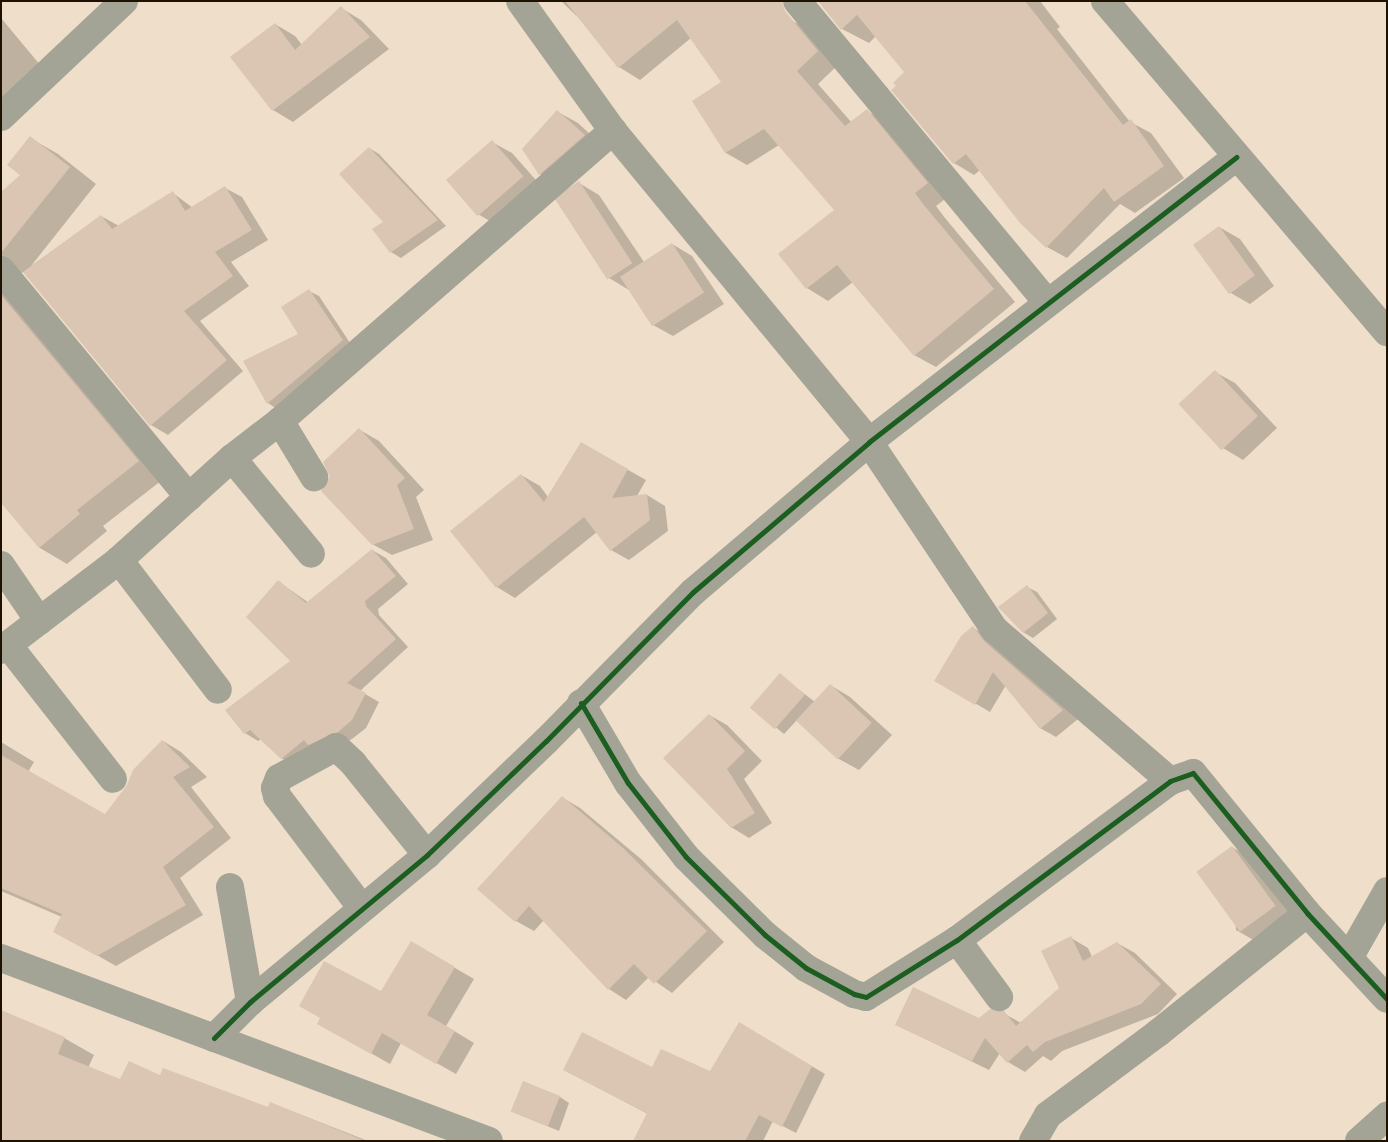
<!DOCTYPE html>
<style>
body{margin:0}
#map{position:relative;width:1388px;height:1142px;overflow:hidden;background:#efdec9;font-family:"Varela Round",sans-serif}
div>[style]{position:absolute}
.shadow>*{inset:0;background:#0003}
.building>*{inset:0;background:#dbc6b4;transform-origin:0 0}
.minor>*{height:28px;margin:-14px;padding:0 14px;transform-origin:14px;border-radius:14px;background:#a3a396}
.cycleway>*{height:5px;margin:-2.5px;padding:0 2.5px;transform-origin:2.5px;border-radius:2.5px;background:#1b5e20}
span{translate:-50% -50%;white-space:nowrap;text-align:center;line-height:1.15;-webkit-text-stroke:4.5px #fff;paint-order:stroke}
.frame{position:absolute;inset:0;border:2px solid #1f1100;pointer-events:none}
</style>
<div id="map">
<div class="shadow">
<i style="clip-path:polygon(561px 1px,754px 1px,812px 31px,839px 64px,818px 84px,852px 123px,867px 111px,888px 123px,949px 196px,936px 206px,945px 218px,1015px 302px,936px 367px,914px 355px,853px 282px,828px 301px,807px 288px,836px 211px,779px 145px,747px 165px,726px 153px,723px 82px,691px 38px,640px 80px,619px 67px,585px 24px)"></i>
<i style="clip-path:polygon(819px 1px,1040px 1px,1060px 27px,1057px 29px,1130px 122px,1151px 133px,1184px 178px,1135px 213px,1120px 204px,1067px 258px,1047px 247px,980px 170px,974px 175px,954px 163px,906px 73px,876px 36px,869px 43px,842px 29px)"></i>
<i style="clip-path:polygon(341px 8px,361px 20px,389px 49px,293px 122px,273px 110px,275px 24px,295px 36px,302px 45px)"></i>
<i style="clip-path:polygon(1px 18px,41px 66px,1px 99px)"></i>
<i style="clip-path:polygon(558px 112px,578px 123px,604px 147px,560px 185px,540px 174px)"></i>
<i style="clip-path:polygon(30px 138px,58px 154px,96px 184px,31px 266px,101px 216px,119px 226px,173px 193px,193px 208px,225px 188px,242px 197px,268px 240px,231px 262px,249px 286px,200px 321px,243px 371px,168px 435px,151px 425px,24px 272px,18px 274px,166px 477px,103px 526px,107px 531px,67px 564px,40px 548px,1px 501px,1px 193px,22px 175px)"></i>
<i style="clip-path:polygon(492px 142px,512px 153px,543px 188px,498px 226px,478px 214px,448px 180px)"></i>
<i style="clip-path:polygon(369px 148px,379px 154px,446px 226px,401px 258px,391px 252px)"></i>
<i style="clip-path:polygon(579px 183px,599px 195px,644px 262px,672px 244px,692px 256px,724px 304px,673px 336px,653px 325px,629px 290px,609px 278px)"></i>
<i style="clip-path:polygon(1219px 227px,1240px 239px,1274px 286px,1250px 304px,1229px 292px)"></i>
<i style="clip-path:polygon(309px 291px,319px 296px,352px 346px,277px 409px,268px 403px,300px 334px)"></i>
<i style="clip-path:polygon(1215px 372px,1235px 383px,1277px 428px,1243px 460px,1223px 448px)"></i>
<i style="clip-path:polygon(360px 430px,379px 441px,424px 490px,416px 497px,433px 540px,392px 555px,372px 544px)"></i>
<i style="clip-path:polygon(582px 444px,646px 480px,637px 496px,647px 495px,665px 506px,668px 531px,629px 560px,611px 550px,597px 532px,515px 598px,497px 587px,521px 475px,540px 486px,548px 497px)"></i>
<i style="clip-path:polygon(372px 550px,386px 558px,408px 584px,378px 609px,379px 615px,408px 647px,360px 691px,379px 702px,366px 728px,352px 739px,295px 766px,281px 758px,261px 739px,258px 741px,245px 733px,292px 661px,279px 582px,309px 603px)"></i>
<i style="clip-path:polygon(1027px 587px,1037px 592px,1057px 619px,1033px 638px,1023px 632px)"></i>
<i style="clip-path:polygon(973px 628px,989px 636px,1078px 719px,1056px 737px,1040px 728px,1006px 685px,990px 712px,935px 680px)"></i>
<i style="clip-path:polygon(780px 675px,815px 702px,830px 685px,850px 697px,892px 735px,859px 770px,839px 759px,797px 720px,784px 734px,751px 707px)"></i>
<i style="clip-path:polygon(709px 715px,727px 725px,762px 761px,744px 779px,772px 823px,749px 838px,731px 827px)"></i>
<i style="clip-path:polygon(163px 741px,181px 752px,207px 777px,191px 787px,231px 838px,180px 878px,203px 915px,116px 966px,72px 941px,62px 917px,1px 891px,1px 742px,34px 762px,28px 772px,105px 816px)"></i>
<i style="clip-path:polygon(563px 798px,580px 808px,641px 859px,724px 942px,672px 993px,649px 977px,626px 1000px,609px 989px,544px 920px,534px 931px,516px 921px,479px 889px)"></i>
<i style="clip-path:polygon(1232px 847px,1252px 859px,1294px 918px,1257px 942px,1236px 930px)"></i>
<i style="clip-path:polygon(1071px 938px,1088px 948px,1092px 957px,1117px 943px,1135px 953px,1177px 994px,1158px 1014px,1062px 1051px,1051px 1061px,1043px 1056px,1025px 1072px,1008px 1062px,1000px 1053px,989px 1070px,897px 1025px,980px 1019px,1003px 1013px,1021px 1023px,1061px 988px)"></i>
<i style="clip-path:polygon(412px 943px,474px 979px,446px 1026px,474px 1043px,456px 1074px,401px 1043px,390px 1064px,337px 1034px,382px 993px)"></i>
<i style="clip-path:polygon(740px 1024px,825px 1074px,796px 1133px,773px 1121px,763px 1141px,667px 1141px,648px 1114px,564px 1070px,653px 1069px,711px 1073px)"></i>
<i style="clip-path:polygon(64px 1038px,94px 1055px,88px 1068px,121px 1081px,161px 1077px,269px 1109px,271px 1103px,368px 1141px,1px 1141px)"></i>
<i style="clip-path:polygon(560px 1097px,569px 1103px,559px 1131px,513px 1112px)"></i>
</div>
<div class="building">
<i style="clip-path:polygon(565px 1px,782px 1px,785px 11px,818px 51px,797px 71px,845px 126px,867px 109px,928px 183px,915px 193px,923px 204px,994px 289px,914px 356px,837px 265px,806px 289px,778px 254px,834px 210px,764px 129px,725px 153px,692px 101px,721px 82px,677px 20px,618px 68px)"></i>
<i style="clip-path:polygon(818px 1px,1025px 1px,1123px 125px,1131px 119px,1164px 166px,1114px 202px,1104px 188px,1046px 248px,1020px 223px,966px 154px,953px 164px,891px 90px,896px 86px,893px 83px,904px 72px,857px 15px,841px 30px)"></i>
<i style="clip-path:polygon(341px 6px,370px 37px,272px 111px,230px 57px,275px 23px,295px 50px)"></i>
<i style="clip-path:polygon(557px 110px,585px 135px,539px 175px,522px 149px)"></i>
<i style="clip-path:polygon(30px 136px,70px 167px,1px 253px,1px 192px,20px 175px,7px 165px)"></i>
<i style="left:492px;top:140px;width:48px;height:61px;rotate:49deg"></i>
<i style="clip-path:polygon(369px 147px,438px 220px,390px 253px,372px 229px,383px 222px,339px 174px)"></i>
<i style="left:579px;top:181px;width:98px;height:30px;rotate:57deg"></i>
<i style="clip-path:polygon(225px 186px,252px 230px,215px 252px,233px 276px,184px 311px,227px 360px,150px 426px,23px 272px,101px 215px,112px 229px,173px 191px,185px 211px)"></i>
<i style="left:1219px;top:226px;width:61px;height:32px;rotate:54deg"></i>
<i style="left:672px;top:243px;width:59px;height:62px;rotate:57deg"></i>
<i style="clip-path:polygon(309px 289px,343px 340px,267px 404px,243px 361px,298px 334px,281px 307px)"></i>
<i style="clip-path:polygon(1px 295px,139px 461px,77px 510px,80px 514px,39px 548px,1px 503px)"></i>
<i style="left:1215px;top:370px;width:63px;height:50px;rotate:47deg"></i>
<i style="clip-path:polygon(359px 428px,405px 478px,397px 485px,414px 529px,372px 545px,321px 491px,330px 477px,323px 462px)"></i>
<i style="clip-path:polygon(581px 442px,628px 469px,612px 498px,647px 494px,650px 520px,610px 551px,584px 517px,496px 588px,450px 531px,521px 474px,544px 502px)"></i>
<i style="clip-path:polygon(372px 549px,396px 576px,365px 601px,366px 606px,396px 639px,347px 683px,366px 693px,352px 720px,338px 732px,308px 745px,304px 740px,281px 759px,250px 730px,244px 734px,225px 710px,290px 661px,246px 617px,278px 580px,306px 603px)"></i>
<i style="clip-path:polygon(1027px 585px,1048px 613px,1023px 633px,998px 607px)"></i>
<i style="clip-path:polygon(973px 626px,984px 641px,1063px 710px,1040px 729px,993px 672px,975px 705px,934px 681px,961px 636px)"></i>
<i style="left:780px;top:673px;width:33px;height:46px;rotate:41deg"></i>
<i style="left:830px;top:684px;width:57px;height:50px;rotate:43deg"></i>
<i style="clip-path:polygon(709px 714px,745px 751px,727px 769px,755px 813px,731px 828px,663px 758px)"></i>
<i style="clip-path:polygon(162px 740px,190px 767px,173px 777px,214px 827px,163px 867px,186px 905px,97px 956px,53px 932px,62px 914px,1px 888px,1px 755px,105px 814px,127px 785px,133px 770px)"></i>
<i style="clip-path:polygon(562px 796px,623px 848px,707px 931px,654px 984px,634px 964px,608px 990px,529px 906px,515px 922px,477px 889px)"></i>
<i style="left:1232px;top:846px;width:74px;height:44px;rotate:54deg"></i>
<i style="clip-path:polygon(1071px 936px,1083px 961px,1117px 942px,1161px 984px,1141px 1004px,1045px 1042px,1033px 1052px,1027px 1045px,1007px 1063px,985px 1038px,972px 1061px,895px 1025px,913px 987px,979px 1018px,990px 1009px,1004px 1011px,1016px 1026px,1059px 988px,1041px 951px)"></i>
<i style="clip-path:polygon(411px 941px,455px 967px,427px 1015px,455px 1031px,436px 1064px,382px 1033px,371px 1054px,317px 1024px,320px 1018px,299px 1006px,324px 961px,381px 991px)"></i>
<i style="clip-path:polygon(1px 1010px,65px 1037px,58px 1054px,120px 1079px,129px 1061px,160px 1075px,163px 1068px,268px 1107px,270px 1102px,365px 1141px,1px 1141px)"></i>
<i style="clip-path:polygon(739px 1022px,812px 1066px,782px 1127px,759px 1115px,745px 1141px,633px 1141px,647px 1113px,563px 1070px,582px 1032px,652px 1067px,661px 1049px,710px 1071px)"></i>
<i style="left:523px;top:1081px;width:40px;height:33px;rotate:22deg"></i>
</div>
<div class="minor">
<i style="left:520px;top:1px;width:160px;rotate:54.4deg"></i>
<i style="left:613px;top:131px;width:403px;rotate:50.5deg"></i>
<i style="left:869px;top:442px;width:225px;rotate:56.2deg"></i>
<i style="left:994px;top:629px;width:233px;rotate:40.8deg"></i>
<i style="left:797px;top:1px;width:391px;rotate:50.3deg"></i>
<i style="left:1105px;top:1px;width:435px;rotate:49.6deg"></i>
<i style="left:1px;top:117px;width:169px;rotate:-43.3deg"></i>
<i style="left:1px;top:270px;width:295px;rotate:50.4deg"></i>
<i style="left:280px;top:421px;width:66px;rotate:58.7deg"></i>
<i style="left:232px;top:458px;width:124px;rotate:50.5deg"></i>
<i style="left:119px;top:560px;width:163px;rotate:52.7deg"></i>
<i style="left:1px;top:565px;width:68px;rotate:55.8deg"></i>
<i style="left:8px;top:645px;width:170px;rotate:51.9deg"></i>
<i style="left:1px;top:650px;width:148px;rotate:-37.3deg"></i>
<i style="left:119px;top:560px;width:152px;rotate:-42.1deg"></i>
<i style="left:232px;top:458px;width:61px;rotate:-37.6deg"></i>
<i style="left:280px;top:421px;width:442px;rotate:-41.1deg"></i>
<i style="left:581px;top:703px;width:93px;rotate:59.6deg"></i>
<i style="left:628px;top:783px;width:94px;rotate:51.9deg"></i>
<i style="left:686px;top:857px;width:111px;rotate:44.6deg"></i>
<i style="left:765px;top:935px;width:53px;rotate:38.8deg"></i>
<i style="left:806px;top:968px;width:55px;rotate:28.4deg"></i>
<i style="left:854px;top:994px;width:12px;rotate:14deg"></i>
<i style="left:866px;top:997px;width:107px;rotate:-32.1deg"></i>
<i style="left:957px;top:940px;width:266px;rotate:-36.7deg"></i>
<i style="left:1170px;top:781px;width:24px;rotate:-19deg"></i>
<i style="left:1193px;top:773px;width:181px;rotate:50.8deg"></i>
<i style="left:1307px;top:913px;width:117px;rotate:47.1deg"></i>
<i style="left:230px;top:887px;width:117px;rotate:80.1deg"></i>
<i style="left:361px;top:907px;width:139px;rotate:-127.1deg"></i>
<i style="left:277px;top:796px;width:8px;rotate:-104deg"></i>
<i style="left:275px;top:788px;width:11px;rotate:-68deg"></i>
<i style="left:279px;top:778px;width:65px;rotate:-28.5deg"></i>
<i style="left:336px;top:747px;width:23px;rotate:43deg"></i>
<i style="left:353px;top:763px;width:118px;rotate:51.2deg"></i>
<i style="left:957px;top:940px;width:71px;rotate:53.6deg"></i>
<i style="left:1px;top:958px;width:521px;rotate:20.56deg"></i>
<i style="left:1349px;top:958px;width:77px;rotate:-60.4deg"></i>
<i style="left:214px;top:1038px;width:51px;rotate:-45deg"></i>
<i style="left:250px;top:1002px;width:230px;rotate:-39.7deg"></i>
<i style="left:427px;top:855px;width:165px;rotate:-43.8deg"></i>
<i style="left:546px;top:741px;width:209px;rotate:-45.4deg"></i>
<i style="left:693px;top:592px;width:231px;rotate:-40.4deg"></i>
<i style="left:869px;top:442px;width:465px;rotate:-37.8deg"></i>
<i style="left:1033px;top:1141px;width:30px;rotate:-60deg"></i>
<i style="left:1048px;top:1115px;width:137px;rotate:-36.7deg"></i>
<i style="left:1158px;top:1033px;width:191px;rotate:-38.8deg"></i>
<i style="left:1359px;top:1141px;width:38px;rotate:-42deg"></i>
</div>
<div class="cycleway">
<i style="left:581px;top:703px;width:93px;rotate:59.6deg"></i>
<i style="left:628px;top:783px;width:94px;rotate:51.9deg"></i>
<i style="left:686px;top:857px;width:111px;rotate:44.6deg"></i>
<i style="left:765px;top:935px;width:53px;rotate:38.8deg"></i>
<i style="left:806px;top:968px;width:55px;rotate:28.4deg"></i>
<i style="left:854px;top:994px;width:12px;rotate:14deg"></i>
<i style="left:866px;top:997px;width:107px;rotate:-32.1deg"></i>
<i style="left:957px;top:940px;width:266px;rotate:-36.7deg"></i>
<i style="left:1170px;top:781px;width:24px;rotate:-19deg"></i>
<i style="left:1193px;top:773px;width:181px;rotate:50.8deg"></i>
<i style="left:1307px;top:913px;width:117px;rotate:47.1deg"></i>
<i style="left:214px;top:1038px;width:51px;rotate:-45deg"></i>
<i style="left:250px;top:1002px;width:230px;rotate:-39.7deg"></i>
<i style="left:427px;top:855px;width:165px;rotate:-43.8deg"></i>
<i style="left:546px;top:741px;width:209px;rotate:-45.4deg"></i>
<i style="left:693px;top:592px;width:231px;rotate:-40.4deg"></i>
<i style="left:869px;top:442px;width:465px;rotate:-37.8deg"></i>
</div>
<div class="frame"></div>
</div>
